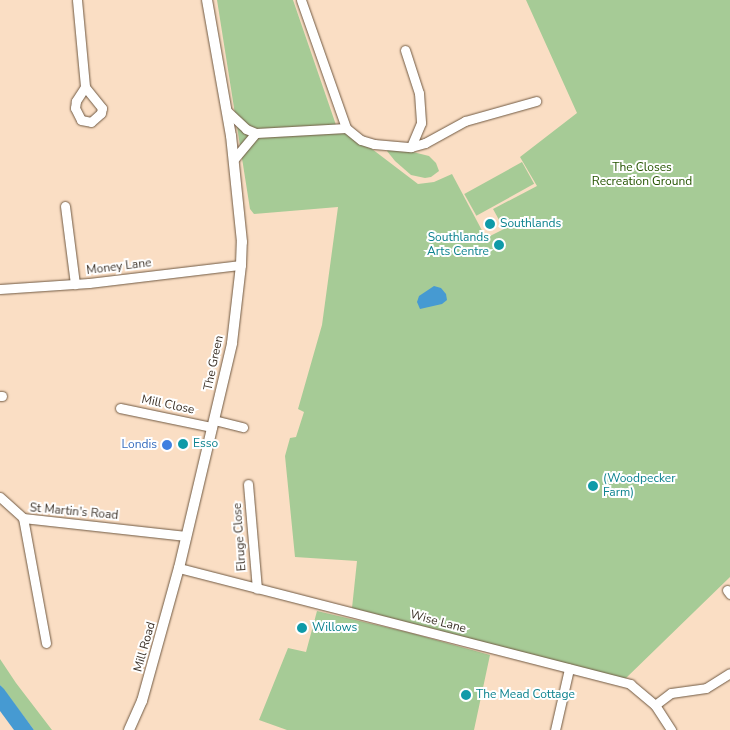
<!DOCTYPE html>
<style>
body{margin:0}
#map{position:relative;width:730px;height:730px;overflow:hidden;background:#fadec4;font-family:"Nunito Sans",sans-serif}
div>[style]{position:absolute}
.green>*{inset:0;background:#a6cb96;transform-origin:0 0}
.water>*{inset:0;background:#469ad2}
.roads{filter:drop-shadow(0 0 1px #705942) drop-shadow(0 0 1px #705942)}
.minor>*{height:9px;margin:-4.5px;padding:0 4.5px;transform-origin:4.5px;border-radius:4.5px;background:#fff}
.tertiary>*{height:10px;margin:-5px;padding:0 5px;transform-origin:5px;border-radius:5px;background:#fff}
.dots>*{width:14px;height:14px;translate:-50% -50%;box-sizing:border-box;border:2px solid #fff;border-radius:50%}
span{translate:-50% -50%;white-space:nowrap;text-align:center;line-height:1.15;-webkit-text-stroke:4px #fff;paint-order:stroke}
.park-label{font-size:12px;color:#255401}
.culture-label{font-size:12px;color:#0d838f}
.left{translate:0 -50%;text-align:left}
.right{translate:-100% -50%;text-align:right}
.street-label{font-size:12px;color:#3c3228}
.shop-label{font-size:12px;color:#366cbe}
</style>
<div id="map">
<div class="green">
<i style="clip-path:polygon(217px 0,293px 0,336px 125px,359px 142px,372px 149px,418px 184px,434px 182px,452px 174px,486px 238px,504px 229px,493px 209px,537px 186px,520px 157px,577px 113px,526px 0,730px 0,730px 577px,625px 679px,352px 608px,357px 561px,295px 557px,285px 456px,290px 438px,296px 437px,304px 412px,298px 409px,322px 325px,338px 207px,254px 214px,250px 209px)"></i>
<i style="clip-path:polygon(389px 148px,405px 150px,429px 156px,436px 163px,439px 171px,431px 177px,425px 178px,411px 175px,395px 161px,387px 151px)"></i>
<i style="left:522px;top:162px;width:25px;height:66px;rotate:61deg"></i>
<i style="clip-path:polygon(317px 611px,411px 633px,490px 655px,474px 730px,287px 730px,259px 720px,288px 648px,306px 652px)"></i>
<i style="clip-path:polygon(0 659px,16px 683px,52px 730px,34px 730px,0 685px)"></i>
</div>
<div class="water">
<i style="clip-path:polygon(434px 286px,441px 288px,446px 294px,447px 300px,442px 304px,420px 309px,417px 302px,419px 296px)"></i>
<i style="clip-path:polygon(0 685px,4px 689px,34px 730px,14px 730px,0 711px)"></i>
</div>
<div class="roads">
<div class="minor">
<i style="left:77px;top:0;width:87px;rotate:84.7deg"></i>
<i style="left:85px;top:87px;width:17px;rotate:123deg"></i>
<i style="left:76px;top:101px;width:7px;rotate:98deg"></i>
<i style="left:75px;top:108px;width:13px;rotate:63deg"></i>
<i style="left:81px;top:120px;width:10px;rotate:11deg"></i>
<i style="left:91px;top:122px;width:13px;rotate:-42deg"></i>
<i style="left:101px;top:113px;width:5px;rotate:-79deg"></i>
<i style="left:102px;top:108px;width:27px;rotate:-129deg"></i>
<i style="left:301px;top:0;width:136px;rotate:70.6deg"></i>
<i style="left:405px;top:50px;width:45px;rotate:72deg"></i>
<i style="left:419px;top:93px;width:30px;rotate:86deg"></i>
<i style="left:421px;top:123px;width:26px;rotate:113deg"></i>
<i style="left:227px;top:111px;width:26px;rotate:43deg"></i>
<i style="left:246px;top:129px;width:11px;rotate:22deg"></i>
<i style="left:256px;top:133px;width:90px;rotate:-3.2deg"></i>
<i style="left:346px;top:128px;width:19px;rotate:39deg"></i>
<i style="left:361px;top:140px;width:14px;rotate:17deg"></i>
<i style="left:374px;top:144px;width:37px;rotate:5deg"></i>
<i style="left:411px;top:147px;width:15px;rotate:-16deg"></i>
<i style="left:425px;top:143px;width:46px;rotate:-28.8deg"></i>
<i style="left:465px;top:121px;width:74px;rotate:-15.7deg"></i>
<i style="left:234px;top:159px;width:34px;rotate:-50deg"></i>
<i style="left:65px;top:206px;width:79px;rotate:82.7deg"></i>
<i style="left:0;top:289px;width:89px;rotate:-3.9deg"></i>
<i style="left:89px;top:283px;width:153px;rotate:-6.8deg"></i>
<i style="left:0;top:396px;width:2px"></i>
<i style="left:120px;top:408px;width:94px;rotate:11.7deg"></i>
<i style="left:214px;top:420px;width:30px;rotate:14deg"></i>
<i style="left:248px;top:484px;width:105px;rotate:85.1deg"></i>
<i style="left:0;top:497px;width:31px;rotate:42deg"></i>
<i style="left:179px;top:568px;width:466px;rotate:14.4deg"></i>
<i style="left:630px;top:684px;width:33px;rotate:40deg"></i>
<i style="left:655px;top:705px;width:30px;rotate:57deg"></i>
<i style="left:727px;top:590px;width:5px;rotate:53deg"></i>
<i style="left:46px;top:643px;width:127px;rotate:-100.4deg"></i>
<i style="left:23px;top:518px;width:164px;rotate:6.3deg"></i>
<i style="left:655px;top:705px;width:20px;rotate:-37deg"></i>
<i style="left:671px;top:693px;width:35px;rotate:-8deg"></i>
<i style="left:706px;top:688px;width:28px;rotate:-32deg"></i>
<i style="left:555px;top:730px;width:63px;rotate:-77.1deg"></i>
</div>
<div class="tertiary">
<i style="left:129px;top:730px;width:32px;rotate:-66deg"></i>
<i style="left:142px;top:701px;width:138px;rotate:-74.5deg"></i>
<i style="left:179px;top:568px;width:231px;rotate:-76.7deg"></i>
<i style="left:232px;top:343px;width:79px;rotate:-83.4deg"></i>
<i style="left:241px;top:265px;width:23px;rotate:-88deg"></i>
<i style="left:242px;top:242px;width:107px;rotate:-95.9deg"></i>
<i style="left:231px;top:136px;width:138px;rotate:-100deg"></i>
</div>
</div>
<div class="dots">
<i style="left:490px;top:224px;background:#0f9aa8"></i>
<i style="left:499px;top:245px;background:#0f9aa8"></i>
<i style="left:183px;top:444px;background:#0f9aa8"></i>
<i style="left:167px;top:445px;background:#3f7fe0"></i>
<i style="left:593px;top:486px;background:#0f9aa8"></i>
<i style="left:302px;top:628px;background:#0f9aa8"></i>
<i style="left:466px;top:695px;background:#0f9aa8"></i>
</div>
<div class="park-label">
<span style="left:642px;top:175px">The Closes<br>Recreation Ground</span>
</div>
<div class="culture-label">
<span class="left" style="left:500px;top:224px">Southlands</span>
<span class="right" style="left:489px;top:245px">Southlands<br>Arts Centre</span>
<span class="left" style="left:193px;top:444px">Esso</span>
<span class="left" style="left:603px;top:486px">(Woodpecker<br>Farm)</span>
<span class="left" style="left:312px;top:628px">Willows</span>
<span class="left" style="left:476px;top:695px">The Mead Cottage</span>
</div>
<div class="street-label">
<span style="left:119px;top:267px;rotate:-7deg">Money Lane</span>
<span style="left:214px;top:363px;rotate:-78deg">The Green</span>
<span style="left:168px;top:405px;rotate:12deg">Mill Close</span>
<span style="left:74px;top:512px;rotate:5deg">St Martin's Road</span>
<span style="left:240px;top:537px;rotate:-94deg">Elruge Close</span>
<span style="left:438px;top:622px;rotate:15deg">Wise Lane</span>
<span style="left:145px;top:647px;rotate:-74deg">Mill Road</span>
</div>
<div class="shop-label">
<span class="right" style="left:157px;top:445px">Londis</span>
</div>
</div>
